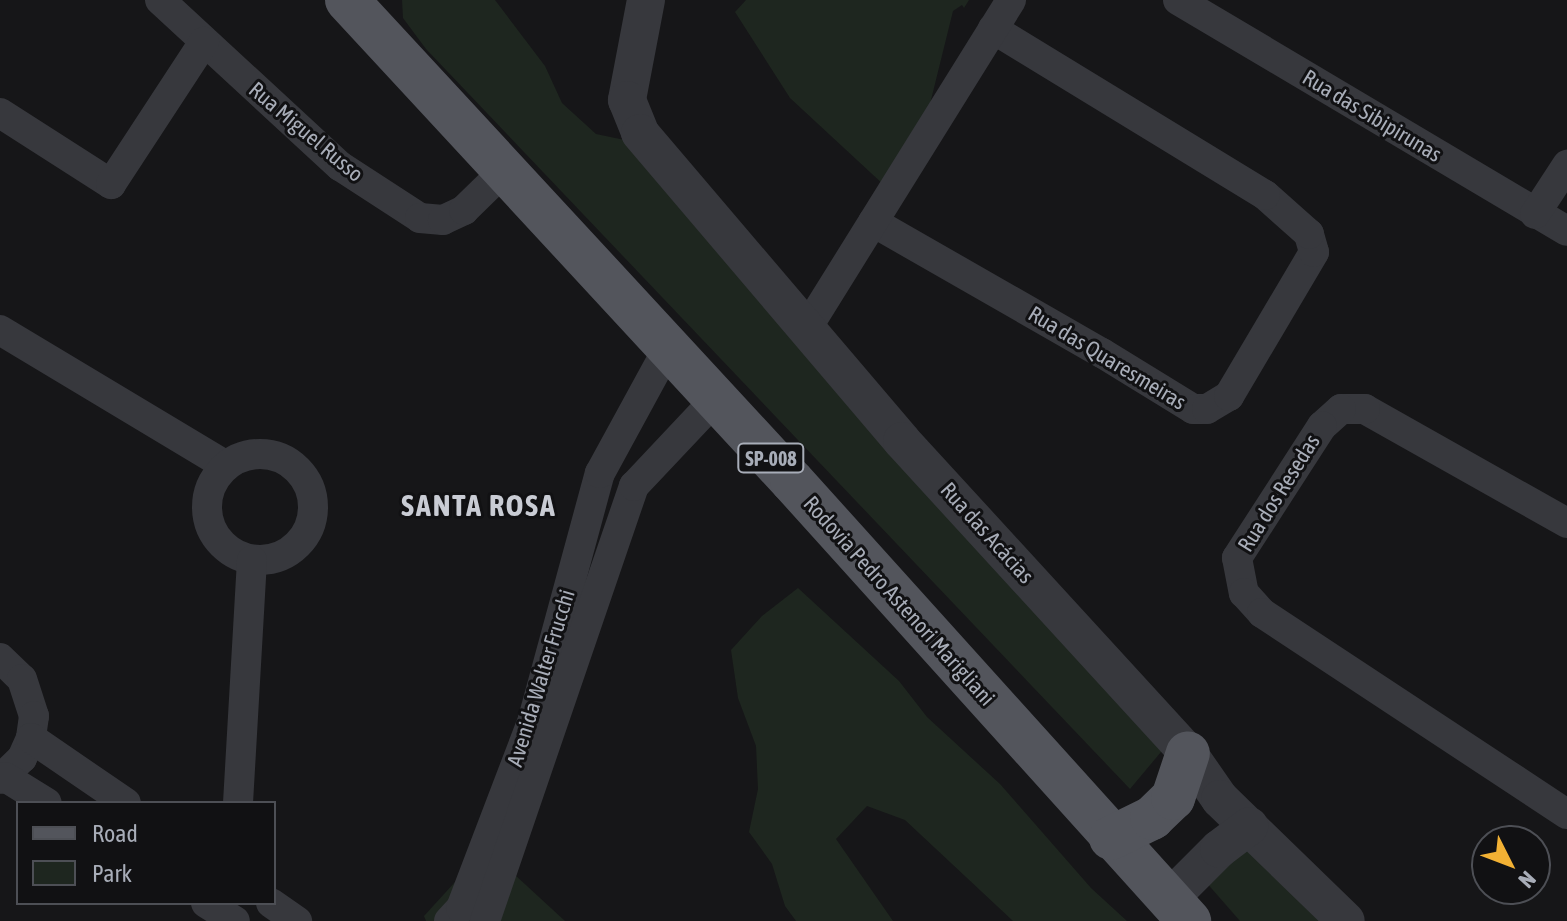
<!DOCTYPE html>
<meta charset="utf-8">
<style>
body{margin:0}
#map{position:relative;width:1567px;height:921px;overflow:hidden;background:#161618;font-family:"Asap Condensed",sans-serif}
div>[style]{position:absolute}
.green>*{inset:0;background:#1e261f}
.minor>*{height:30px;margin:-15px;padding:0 15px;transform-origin:15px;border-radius:15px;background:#37383d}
.minor>.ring{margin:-15px;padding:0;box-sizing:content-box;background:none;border:30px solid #37383d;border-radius:50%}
.tertiary>*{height:38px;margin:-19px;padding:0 19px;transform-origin:19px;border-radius:19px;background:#37383d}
.primary>*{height:44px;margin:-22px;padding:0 22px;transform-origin:22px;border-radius:22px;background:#53555c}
span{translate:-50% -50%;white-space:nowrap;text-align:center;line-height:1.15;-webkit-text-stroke:6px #111113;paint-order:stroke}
.shield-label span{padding:2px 6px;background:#111113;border:2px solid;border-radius:6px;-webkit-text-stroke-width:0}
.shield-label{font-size:20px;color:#a8adb8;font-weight:700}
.street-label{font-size:22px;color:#a8adb8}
.district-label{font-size:30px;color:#c9ccd4;font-weight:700;letter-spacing:2px}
.legend{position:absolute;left:16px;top:801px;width:260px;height:104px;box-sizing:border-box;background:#111113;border:2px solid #4d4f55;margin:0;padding:10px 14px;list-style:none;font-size:24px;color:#a8adb8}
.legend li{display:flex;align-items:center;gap:16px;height:40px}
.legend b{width:40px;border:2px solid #4d4f55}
.north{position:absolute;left:1471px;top:825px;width:80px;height:80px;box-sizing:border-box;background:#111113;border:2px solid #4d4f55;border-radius:50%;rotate:132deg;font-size:22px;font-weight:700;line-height:32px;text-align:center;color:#a8adb8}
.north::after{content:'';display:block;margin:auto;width:28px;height:36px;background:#f2b134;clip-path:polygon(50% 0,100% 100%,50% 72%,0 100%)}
</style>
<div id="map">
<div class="green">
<i style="clip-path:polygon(402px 0,495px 0,545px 66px,562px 103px,596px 134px,639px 143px,1166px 746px,1130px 789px,426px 49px,403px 18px)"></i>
<i style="clip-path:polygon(746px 0,969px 0,964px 8px,962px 5px,953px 11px,930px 104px,885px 186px,790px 98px,735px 12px)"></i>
<i style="clip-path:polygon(798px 588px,899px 681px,927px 717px,1000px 784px,1091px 888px,1127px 921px,1013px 921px,905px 820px,867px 806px,836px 839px,893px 921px,796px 921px,785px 906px,772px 864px,749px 832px,758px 789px,756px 746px,738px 698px,731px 650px,762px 616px)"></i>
<i style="clip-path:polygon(1233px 833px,1346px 921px,1240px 921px,1198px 873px)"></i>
<i style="clip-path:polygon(503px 864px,565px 921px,426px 921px,424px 916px,455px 882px)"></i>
</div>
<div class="minor">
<i style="left:160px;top:0;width:245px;rotate:42.7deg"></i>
<i style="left:340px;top:166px;width:95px;rotate:33deg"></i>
<i style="left:420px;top:218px;width:23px;rotate:5deg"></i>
<i style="left:443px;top:220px;width:23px;rotate:-25deg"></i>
<i style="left:464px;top:210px;width:56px;rotate:-44.3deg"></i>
<i style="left:1178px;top:0;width:452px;rotate:30.7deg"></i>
<i style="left:0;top:113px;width:132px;rotate:32.6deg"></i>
<i style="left:111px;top:184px;width:170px;rotate:-56.8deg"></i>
<i style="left:1535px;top:214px;width:59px;rotate:-56.9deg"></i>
<i style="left:873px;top:222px;width:264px;rotate:29.8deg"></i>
<i style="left:1102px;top:353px;width:107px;rotate:31.6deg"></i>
<i style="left:1193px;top:409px;width:14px"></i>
<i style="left:1207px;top:409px;width:26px;rotate:-31deg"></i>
<i style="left:1229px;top:396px;width:167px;rotate:-59.4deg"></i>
<i style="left:1314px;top:252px;width:19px;rotate:-106deg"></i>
<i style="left:1309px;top:234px;width:59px;rotate:-138.4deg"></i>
<i style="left:1265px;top:195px;width:319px;rotate:-148.6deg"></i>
<i style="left:807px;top:328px;width:386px;rotate:-58.1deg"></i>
<i style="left:0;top:330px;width:264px;rotate:31deg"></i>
<i class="ring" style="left:207px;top:454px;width:76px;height:76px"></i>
<i style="left:1567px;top:523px;width:232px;rotate:-150.6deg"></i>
<i style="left:1365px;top:409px;width:24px;rotate:180deg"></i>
<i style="left:1341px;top:409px;width:25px;rotate:138deg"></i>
<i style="left:1322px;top:426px;width:157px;rotate:122.8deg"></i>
<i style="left:1237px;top:558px;width:36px;rotate:79deg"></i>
<i style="left:1244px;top:593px;width:27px;rotate:48deg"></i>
<i style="left:1262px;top:613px;width:365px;rotate:33.4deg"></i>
<i style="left:0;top:658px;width:30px;rotate:44deg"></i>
<i style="left:22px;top:679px;width:39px;rotate:72deg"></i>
<i style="left:34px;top:716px;width:22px;rotate:98deg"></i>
<i style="left:31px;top:738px;width:22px;rotate:114deg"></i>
<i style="left:22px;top:758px;width:30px;rotate:136deg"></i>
<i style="left:31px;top:738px;width:115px;rotate:34.4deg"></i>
<i style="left:5px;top:777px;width:49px;rotate:31.8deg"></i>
<i style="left:238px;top:803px;width:243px;rotate:-86.7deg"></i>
<i style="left:206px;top:903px;width:34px;rotate:32deg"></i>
<i style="left:271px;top:903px;width:32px;rotate:35deg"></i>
<i style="left:449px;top:921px;width:18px;rotate:-47deg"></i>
<i style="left:461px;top:908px;width:202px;rotate:-69.1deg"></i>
<i style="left:533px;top:719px;width:255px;rotate:-74.8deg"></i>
<i style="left:600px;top:473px;width:140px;rotate:-61.4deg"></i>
<i style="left:485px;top:921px;width:460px;rotate:-71.1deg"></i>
<i style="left:634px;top:486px;width:118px;rotate:-46.7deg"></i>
</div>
<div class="tertiary">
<i style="left:646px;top:0;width:102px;rotate:100.8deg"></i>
<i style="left:627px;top:100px;width:35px;rotate:68deg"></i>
<i style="left:640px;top:133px;width:404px;rotate:49.6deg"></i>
<i style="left:902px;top:441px;width:423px;rotate:47.5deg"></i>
<i style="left:1188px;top:753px;width:56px;rotate:55.2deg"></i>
<i style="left:1220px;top:799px;width:175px;rotate:44.1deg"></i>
<i style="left:1169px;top:899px;width:71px;rotate:-45deg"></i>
<i style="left:1219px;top:849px;width:38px;rotate:-37deg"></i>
</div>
<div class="primary">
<i style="left:347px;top:0;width:655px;rotate:47.23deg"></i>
<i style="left:792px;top:481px;width:593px;rotate:47.94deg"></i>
<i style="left:1111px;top:838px;width:46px;rotate:-26deg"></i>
<i style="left:1152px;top:818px;width:29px;rotate:-44deg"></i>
<i style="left:1173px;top:798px;width:47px;rotate:-71.6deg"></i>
</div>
<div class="shield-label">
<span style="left:771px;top:458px">SP-008</span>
</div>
<div class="street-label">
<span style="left:1372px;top:116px;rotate:31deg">Rua das Sibipirunas</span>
<span style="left:306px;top:132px;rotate:40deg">Rua Miguel Russo</span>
<span style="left:1107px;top:358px;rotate:31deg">Rua das Quaresmeiras</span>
<span style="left:1279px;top:493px;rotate:-58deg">Rua dos Resedas</span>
<span style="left:987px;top:533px;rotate:48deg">Rua das Acácias</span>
<span style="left:899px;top:601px;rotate:48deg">Rodovia Pedro Astenori Marigliani</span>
<span style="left:541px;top:678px;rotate:-73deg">Avenida Walter Frucchi</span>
</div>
<div class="district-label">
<span style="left:479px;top:505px">SANTA ROSA</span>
</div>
<ul class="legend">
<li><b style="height:10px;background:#53555c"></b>Road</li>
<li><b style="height:22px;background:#1e261f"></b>Park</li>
</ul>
<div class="north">N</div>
</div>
